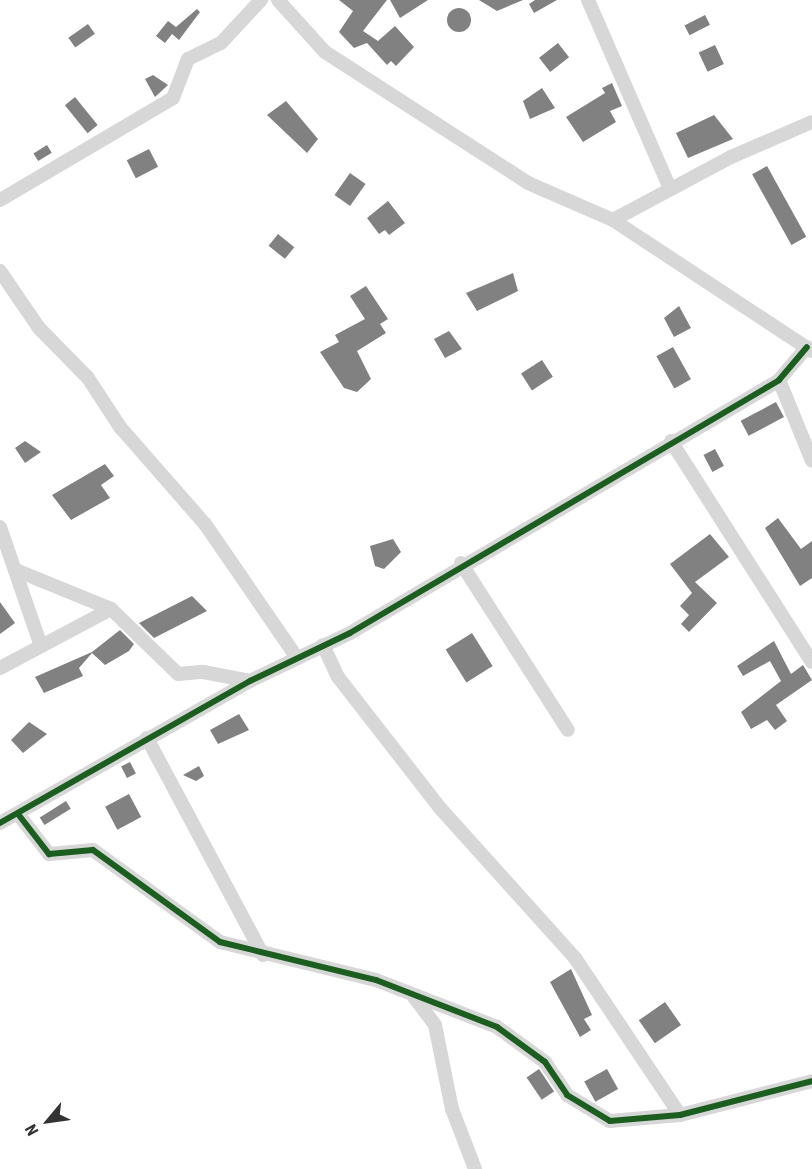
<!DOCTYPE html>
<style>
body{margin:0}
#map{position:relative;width:812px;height:1169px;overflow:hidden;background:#fff;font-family:"Roboto Condensed",sans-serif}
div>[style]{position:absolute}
.building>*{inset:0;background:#818181;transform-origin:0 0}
.round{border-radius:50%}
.street>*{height:14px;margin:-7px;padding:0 7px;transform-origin:7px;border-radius:7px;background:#d7d7d7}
.cycleway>*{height:6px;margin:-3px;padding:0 3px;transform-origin:3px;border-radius:3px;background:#1b5e20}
span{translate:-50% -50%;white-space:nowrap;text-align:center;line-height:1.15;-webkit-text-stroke:6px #fff;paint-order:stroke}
.north{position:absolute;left:18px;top:1091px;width:60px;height:60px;-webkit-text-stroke:4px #fff;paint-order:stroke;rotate:241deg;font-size:16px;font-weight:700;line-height:24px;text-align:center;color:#333}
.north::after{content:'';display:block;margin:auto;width:21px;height:27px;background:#333;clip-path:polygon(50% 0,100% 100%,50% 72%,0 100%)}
</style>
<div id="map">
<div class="building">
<i style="clip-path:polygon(339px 0,387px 0,363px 31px,378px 41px,395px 26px,414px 47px,396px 66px,391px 61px,387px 65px,367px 43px,354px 48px,339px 32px,353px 11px)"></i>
<i style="clip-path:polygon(390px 0,428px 0,400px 18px)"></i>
<i style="clip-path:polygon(479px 0,523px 0,497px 11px)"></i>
<i style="clip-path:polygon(535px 0,557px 0,534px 13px,529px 4px)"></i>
<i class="round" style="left:447px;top:8px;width:24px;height:24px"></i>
<i style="clip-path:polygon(197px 9px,200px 12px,179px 40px,172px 34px,165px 43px,156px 36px,168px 21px,176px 27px)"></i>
<i style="left:705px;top:15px;width:11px;height:23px;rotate:63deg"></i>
<i style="left:88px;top:24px;width:12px;height:24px;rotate:55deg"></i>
<i style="left:558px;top:43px;width:18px;height:24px;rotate:52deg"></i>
<i style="left:715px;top:45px;width:21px;height:18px;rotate:65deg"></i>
<i style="clip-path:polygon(153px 75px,168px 85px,155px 97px,145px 79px)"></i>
<i style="clip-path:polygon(612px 83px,622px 106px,610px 111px,616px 122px,583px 142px,566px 117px,605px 93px,602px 88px)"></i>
<i style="clip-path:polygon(542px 88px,555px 108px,530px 119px,523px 101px)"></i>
<i style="left:75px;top:97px;width:36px;height:13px;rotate:51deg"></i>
<i style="clip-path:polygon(286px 101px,318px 139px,307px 153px,267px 115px)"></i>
<i style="clip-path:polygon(714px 115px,733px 139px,688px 158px,676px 133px)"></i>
<i style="left:47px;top:145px;width:9px;height:16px;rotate:58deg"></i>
<i style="left:149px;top:149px;width:20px;height:25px;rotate:63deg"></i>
<i style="left:767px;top:166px;width:81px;height:17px;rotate:61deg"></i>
<i style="left:350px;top:173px;width:19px;height:27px;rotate:35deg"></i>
<i style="clip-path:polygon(388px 201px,405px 223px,389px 235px,385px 230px,379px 234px,367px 218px)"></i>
<i style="left:278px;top:234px;width:21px;height:15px;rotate:39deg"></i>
<i style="clip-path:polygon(513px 273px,518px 291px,477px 311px,466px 293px)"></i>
<i style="clip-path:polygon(366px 286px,388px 319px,380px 324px,386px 333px,357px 351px,371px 379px,357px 392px,344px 388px,320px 352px,339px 342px,335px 335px,365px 319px,350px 296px)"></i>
<i style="clip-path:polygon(679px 306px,691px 328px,674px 337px,664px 318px)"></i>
<i style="clip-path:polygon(449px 331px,462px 349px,445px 358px,434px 339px)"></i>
<i style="left:673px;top:347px;width:37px;height:19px;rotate:61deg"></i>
<i style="left:542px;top:360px;width:20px;height:25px;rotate:57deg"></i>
<i style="left:776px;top:402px;width:17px;height:40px;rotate:62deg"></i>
<i style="clip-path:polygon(25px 441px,41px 452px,25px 463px,15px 448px)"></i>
<i style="left:715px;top:449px;width:19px;height:13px;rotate:62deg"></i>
<i style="clip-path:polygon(105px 464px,114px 476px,101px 485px,110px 498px,71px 520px,52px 495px)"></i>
<i style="clip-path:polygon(778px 518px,801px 549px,812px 541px,812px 578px,800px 586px,765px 528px)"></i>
<i style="clip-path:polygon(710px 534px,729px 557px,695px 582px,717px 603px,689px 632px,681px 624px,689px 615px,680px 606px,692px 593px,670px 564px)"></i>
<i style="clip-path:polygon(393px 539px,401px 552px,384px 569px,375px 566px,370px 546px)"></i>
<i style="clip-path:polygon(192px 596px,207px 611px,154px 638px,139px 623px)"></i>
<i style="clip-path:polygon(0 602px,15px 623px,0 634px)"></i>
<i style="clip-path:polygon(120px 630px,134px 644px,129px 651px,105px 665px,92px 653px,79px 668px,83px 676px,44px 693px,35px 677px,92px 652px)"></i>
<i style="left:472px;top:633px;width:39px;height:31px;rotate:58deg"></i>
<i style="clip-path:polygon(774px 641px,791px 674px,803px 665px,812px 680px,776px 705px,787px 721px,775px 730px,767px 720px,751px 729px,741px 712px,781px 681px,770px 661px,743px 676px,737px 666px)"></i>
<i style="clip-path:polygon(239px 714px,249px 730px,218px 744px,210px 730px)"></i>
<i style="clip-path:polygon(29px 722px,47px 734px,23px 753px,11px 740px)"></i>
<i style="left:130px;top:762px;width:13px;height:10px;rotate:63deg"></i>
<i style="clip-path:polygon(199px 766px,204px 776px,196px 781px,183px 775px)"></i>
<i style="left:129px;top:794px;width:26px;height:27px;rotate:62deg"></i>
<i style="left:66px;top:801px;width:9px;height:31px;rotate:58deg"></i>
<i style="clip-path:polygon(571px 969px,592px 1015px,584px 1019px,591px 1030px,580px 1037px,550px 982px)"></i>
<i style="left:665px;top:1002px;width:28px;height:32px;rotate:55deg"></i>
<i style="left:539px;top:1069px;width:27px;height:15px;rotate:56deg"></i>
<i style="left:607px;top:1069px;width:23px;height:26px;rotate:61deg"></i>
</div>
<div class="street">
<i style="left:278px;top:0;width:70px;rotate:47.9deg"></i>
<i style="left:325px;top:52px;width:242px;rotate:32.8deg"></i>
<i style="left:528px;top:183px;width:93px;rotate:23.5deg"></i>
<i style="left:613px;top:220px;width:238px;rotate:33.4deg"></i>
<i style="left:588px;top:0;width:206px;rotate:66.5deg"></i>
<i style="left:0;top:200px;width:201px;rotate:-30.5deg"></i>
<i style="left:173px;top:98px;width:42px;rotate:-69deg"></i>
<i style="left:188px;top:59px;width:37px;rotate:-26deg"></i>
<i style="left:221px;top:43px;width:59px;rotate:-47.1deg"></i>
<i style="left:613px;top:220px;width:134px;rotate:-28.1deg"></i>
<i style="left:731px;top:157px;width:88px;rotate:-23.4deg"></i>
<i style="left:0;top:271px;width:69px;rotate:55.6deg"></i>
<i style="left:39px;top:328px;width:70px;rotate:45.6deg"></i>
<i style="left:88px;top:378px;width:59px;rotate:56.9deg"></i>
<i style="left:120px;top:427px;width:129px;rotate:48.8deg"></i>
<i style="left:205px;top:524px;width:163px;rotate:55.5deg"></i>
<i style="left:779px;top:380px;width:87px;rotate:67.8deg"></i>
<i style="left:671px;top:441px;width:262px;rotate:57.5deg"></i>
<i style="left:0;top:527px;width:126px;rotate:71deg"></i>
<i style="left:461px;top:563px;width:198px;rotate:57.4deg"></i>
<i style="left:18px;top:571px;width:100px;rotate:22.2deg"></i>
<i style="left:111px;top:609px;width:93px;rotate:44.1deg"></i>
<i style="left:178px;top:674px;width:25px;rotate:-5deg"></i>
<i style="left:203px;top:672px;width:48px;rotate:10.8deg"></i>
<i style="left:323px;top:645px;width:35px;rotate:65deg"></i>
<i style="left:338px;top:677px;width:166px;rotate:52.1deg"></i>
<i style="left:440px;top:808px;width:202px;rotate:48deg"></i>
<i style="left:575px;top:958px;width:189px;rotate:56.2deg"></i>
<i style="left:0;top:668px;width:126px;rotate:-28deg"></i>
<i style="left:147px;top:738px;width:246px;rotate:61.9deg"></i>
<i style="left:18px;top:814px;width:51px;rotate:52.2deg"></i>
<i style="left:49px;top:854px;width:44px;rotate:-5.2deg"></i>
<i style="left:93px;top:850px;width:157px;rotate:35.9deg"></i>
<i style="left:220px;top:942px;width:161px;rotate:13.7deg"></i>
<i style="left:376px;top:980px;width:130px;rotate:21.2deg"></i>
<i style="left:497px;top:1027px;width:59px;rotate:36.1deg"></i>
<i style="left:545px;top:1062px;width:40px;rotate:56deg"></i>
<i style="left:567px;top:1095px;width:50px;rotate:31.2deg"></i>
<i style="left:610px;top:1121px;width:70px;rotate:-4.9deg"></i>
<i style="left:680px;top:1115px;width:136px;rotate:-14.4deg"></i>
<i style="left:0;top:823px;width:288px;rotate:-29.6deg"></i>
<i style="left:250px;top:681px;width:111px;rotate:-25.6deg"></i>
<i style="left:350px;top:633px;width:498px;rotate:-30.5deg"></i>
<i style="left:779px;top:380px;width:43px;rotate:-49.7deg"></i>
<i style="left:414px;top:997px;width:35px;rotate:53deg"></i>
<i style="left:435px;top:1025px;width:86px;rotate:78.6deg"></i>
<i style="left:452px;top:1109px;width:64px;rotate:69deg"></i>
</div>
<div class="cycleway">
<i style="left:18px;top:814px;width:51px;rotate:52.2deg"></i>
<i style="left:49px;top:854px;width:44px;rotate:-5.2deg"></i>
<i style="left:93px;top:850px;width:157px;rotate:35.9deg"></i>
<i style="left:220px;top:942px;width:161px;rotate:13.7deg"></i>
<i style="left:376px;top:980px;width:130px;rotate:21.2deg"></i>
<i style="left:497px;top:1027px;width:59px;rotate:36.1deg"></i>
<i style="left:545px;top:1062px;width:40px;rotate:56deg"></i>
<i style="left:567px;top:1095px;width:50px;rotate:31.2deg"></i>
<i style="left:610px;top:1121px;width:70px;rotate:-4.9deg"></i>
<i style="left:680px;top:1115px;width:136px;rotate:-14.4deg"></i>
<i style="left:0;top:823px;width:288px;rotate:-29.6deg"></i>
<i style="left:250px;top:681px;width:111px;rotate:-25.6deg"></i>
<i style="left:350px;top:633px;width:498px;rotate:-30.5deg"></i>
<i style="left:779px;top:380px;width:43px;rotate:-49.7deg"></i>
</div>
<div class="north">N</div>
</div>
